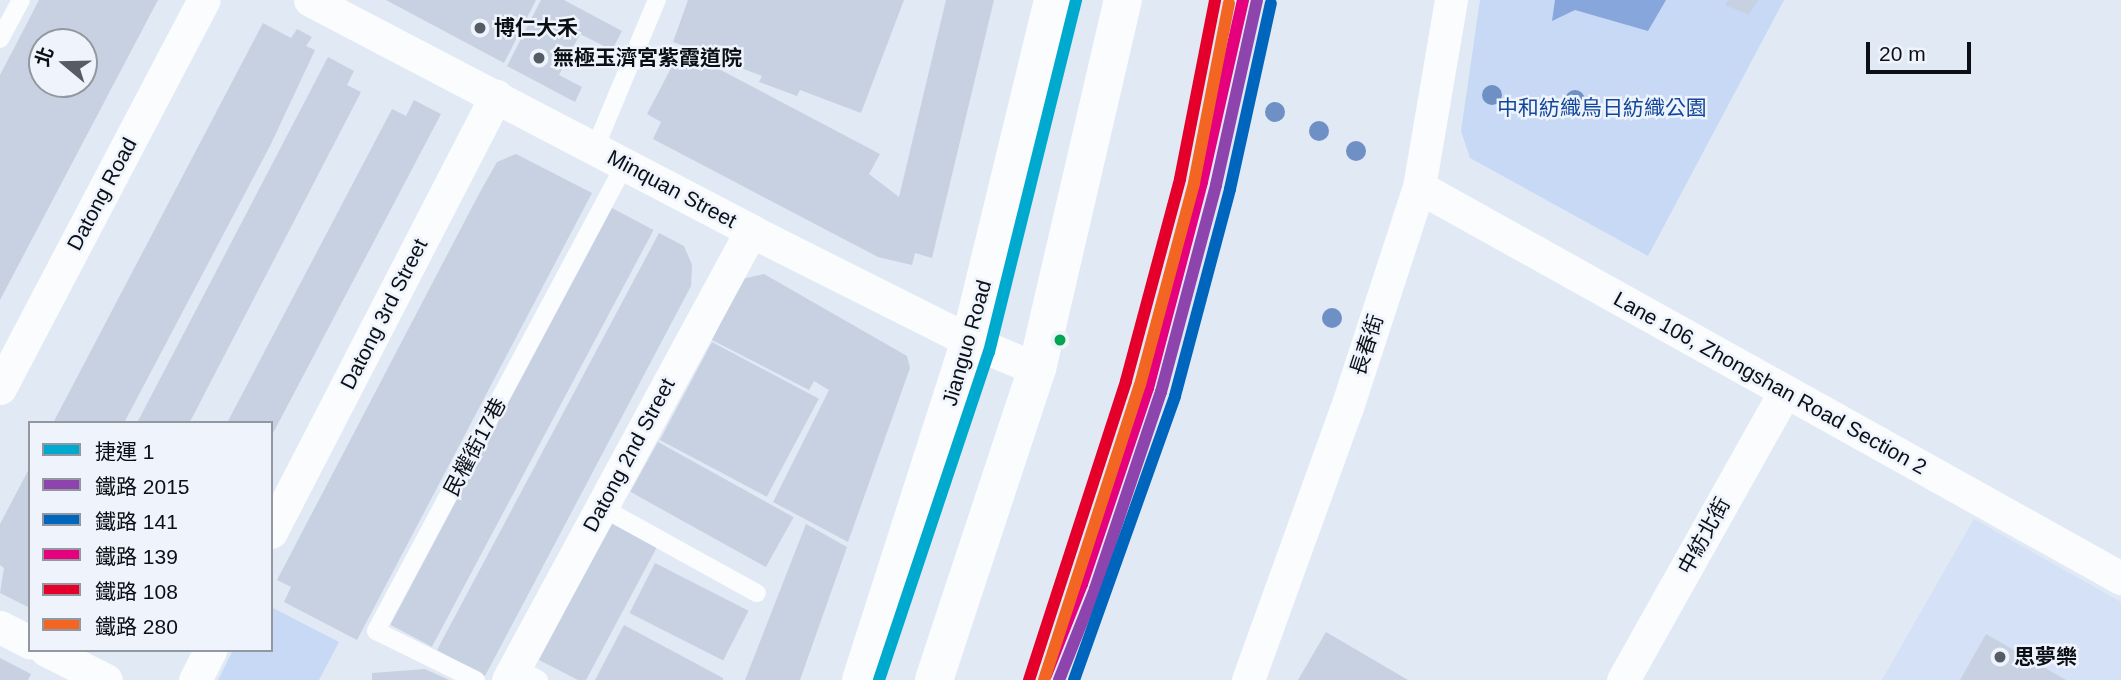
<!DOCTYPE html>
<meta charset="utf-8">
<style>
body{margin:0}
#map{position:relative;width:2121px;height:680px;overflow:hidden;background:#e1e9f5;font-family:Arial,"Noto Sans TC",sans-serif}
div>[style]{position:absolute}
.built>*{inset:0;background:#d4e1f6}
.green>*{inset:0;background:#c7d9f5}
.water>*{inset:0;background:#86a6dc}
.building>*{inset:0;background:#c7d1e2;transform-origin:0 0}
.lane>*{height:18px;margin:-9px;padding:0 9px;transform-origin:9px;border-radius:9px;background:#fafcfe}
.street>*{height:33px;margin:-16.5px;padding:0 16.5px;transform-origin:16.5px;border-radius:16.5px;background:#fafcfe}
.secondary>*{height:38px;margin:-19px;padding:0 19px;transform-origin:19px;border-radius:19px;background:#fafcfe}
.rail-1>*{height:12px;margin:-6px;padding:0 6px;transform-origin:6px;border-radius:6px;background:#8e44ad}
.rail-2>*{height:12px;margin:-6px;padding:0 6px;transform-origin:6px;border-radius:6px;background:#0065bd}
.rail-3>*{height:12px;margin:-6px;padding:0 6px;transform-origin:6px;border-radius:6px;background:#e5007d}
.rail-4>*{height:12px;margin:-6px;padding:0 6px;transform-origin:6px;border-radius:6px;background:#e4002b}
.rail-5>*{height:12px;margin:-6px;padding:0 6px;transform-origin:6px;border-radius:6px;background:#f26522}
.metro-1>*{height:12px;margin:-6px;padding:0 6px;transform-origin:6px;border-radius:6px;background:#00a9ce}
.trees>*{width:20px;height:20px;margin:-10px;border-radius:50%;background:#6f90c4}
.dots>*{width:19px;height:19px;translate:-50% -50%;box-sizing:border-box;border:4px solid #eef3fc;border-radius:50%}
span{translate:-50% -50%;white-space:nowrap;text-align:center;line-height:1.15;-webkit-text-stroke:5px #eef3fc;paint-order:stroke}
.poi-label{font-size:21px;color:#0b1017;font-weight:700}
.left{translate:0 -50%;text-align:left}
.park-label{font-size:21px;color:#12479b}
.street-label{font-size:21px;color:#0b1017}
.legend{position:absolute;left:28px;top:421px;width:245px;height:231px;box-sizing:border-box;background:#eef3fc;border:2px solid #9398a0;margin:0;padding:9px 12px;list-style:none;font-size:21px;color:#0b1017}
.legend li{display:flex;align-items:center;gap:14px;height:35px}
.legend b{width:35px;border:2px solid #9398a0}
.north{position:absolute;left:28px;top:28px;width:70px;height:70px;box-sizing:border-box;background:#eef3fc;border:2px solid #9398a0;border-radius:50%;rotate:289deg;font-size:19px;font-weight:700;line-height:28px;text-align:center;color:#0b1017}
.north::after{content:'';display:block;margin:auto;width:24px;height:32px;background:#565c65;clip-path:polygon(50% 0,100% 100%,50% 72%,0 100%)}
.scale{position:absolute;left:1866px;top:42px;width:105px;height:32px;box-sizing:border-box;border:4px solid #0b1017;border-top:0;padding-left:9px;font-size:21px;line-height:24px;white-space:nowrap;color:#0b1017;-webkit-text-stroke:5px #eef3fc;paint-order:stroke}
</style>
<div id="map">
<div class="built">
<i style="clip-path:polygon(1974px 519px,2121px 602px,2121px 680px,1882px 680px)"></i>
</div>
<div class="green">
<i style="clip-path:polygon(1480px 0,1784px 0,1648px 256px,1470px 158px,1461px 131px)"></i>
<i style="clip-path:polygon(271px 607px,339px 642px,319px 680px,218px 680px,233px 650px,271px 650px)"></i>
</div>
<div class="water">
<i style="clip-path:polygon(1555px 0,1666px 0,1648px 31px,1575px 10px,1552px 21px)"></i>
</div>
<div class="building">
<i style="clip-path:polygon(evenodd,39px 0,158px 0,0 300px,0 75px,39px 0,42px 42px,84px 42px,84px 84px,42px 84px,42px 42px)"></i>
<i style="clip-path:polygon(386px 0,536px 0,504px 63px)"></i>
<i style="clip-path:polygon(541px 0,564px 0,622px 31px,612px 50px,580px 34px,559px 75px,582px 87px,575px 102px,507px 66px)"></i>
<i style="clip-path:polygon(688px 0,904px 0,861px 113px,800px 90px,797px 96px,759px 82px,762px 76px,673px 42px)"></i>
<i style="clip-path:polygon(946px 0,994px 0,932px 258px,915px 253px,912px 265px,878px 257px,653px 139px,661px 122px,647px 114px,681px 49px,880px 154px,869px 174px,899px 197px)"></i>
<i style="clip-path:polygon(1728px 0,1758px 0,1749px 15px,1725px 5px)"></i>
<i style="clip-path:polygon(263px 23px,291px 38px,297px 29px,312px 37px,306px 46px,315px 50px,270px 146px,124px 423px,53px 423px)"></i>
<i style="clip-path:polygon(328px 57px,354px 71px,347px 85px,361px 92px,193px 416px,189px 423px,137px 423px)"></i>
<i style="clip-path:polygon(414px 100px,441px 114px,271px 437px,271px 423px,227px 423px,392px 109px,406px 116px)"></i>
<i style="clip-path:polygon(516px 154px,592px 193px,357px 640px,284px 602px,291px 587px,277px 580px,480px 192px,497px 162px)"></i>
<i style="left:612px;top:208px;width:47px;height:472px;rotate:28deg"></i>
<i style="clip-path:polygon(659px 233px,684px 246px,692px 265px,691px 286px,485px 676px,437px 650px)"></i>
<i style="clip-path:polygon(764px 274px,907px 356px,910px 368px,848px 542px,773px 502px,829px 390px,814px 381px,809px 390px,712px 340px,742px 279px)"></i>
<i style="left:712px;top:342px;width:121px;height:111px;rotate:28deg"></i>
<i style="left:658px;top:442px;width:155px;height:57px;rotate:29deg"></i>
<i style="clip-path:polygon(30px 467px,30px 604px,28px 607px,0 593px,4px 568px,0 565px,0 524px)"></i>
<i style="clip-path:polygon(611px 523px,657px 547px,586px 680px,578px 680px,539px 660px)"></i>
<i style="clip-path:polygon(806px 524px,847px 547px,800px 680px,745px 680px)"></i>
<i style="left:655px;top:563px;width:105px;height:56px;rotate:27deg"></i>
<i style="clip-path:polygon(624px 625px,723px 678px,723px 680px,595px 680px)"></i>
<i style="clip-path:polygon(1326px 632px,1408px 680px,1298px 680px)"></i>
<i style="clip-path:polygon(1986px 634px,2066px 680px,1960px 680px)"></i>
<i style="clip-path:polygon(0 658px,31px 674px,28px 680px,0 680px)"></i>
<i style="clip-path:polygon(425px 669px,449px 680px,372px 680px,372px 673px)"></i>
</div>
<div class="lane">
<i style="left:0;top:39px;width:44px;rotate:-61.7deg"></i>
<i style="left:595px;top:148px;width:160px;rotate:-67.3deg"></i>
<i style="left:601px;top:507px;width:178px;rotate:28.9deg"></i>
<i style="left:515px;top:667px;width:27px;rotate:28deg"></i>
<i style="left:476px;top:680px;width:111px;rotate:-153.9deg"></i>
<i style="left:376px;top:631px;width:529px;rotate:-61.93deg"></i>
</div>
<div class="street">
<i style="left:310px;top:0;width:498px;rotate:27.6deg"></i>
<i style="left:751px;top:231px;width:245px;rotate:26.7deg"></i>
<i style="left:970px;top:341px;width:73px;rotate:22.7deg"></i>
<i style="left:1419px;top:187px;width:804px;rotate:29.12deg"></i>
<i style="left:0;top:388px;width:438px;rotate:-62.3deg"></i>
<i style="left:271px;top:532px;width:491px;rotate:-62.7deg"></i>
<i style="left:0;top:627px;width:34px;rotate:27deg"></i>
<i style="left:46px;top:650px;width:67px;rotate:26.6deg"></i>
<i style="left:195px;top:680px;width:34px;rotate:-63deg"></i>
<i style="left:508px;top:680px;width:511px;rotate:-61.58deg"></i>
<i style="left:1248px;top:680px;width:287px;rotate:-70.1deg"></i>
<i style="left:1346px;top:410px;width:235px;rotate:-71.9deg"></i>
<i style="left:1419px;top:187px;width:190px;rotate:-80.3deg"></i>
<i style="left:1623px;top:680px;width:331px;rotate:-60.7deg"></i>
</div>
<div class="secondary">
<i style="left:861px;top:680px;width:356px;rotate:-72.2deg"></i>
<i style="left:970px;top:341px;width:351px;rotate:-76.3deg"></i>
<i style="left:934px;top:680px;width:328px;rotate:-71.7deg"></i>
<i style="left:1037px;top:369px;width:379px;rotate:-76.9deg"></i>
</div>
<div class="rail-1">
<i style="left:1059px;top:680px;width:98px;rotate:-68.4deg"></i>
<i style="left:1095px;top:589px;width:208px;rotate:-71.5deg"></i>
<i style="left:1161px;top:392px;width:214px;rotate:-75.1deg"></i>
<i style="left:1216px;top:185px;width:189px;rotate:-77.5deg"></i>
</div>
<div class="rail-2">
<i style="left:1074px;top:680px;width:301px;rotate:-70.4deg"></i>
<i style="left:1175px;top:396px;width:214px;rotate:-75.1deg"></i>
<i style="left:1230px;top:189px;width:190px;rotate:-77.6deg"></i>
</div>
<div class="rail-3">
<i style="left:1046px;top:675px;width:98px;rotate:-68.4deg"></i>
<i style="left:1082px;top:584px;width:207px;rotate:-71.4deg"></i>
<i style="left:1148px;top:388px;width:213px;rotate:-75.3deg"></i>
<i style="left:1202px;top:182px;width:187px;rotate:-77.3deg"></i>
</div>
<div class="rail-4">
<i style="left:1029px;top:680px;width:314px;rotate:-72deg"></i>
<i style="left:1126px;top:381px;width:209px;rotate:-75deg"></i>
<i style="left:1180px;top:179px;width:182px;rotate:-78.9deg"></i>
</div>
<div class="rail-5">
<i style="left:1044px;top:680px;width:310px;rotate:-72deg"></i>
<i style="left:1140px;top:385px;width:209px;rotate:-75deg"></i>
<i style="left:1194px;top:183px;width:183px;rotate:-79deg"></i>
</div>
<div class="metro-1">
<i style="left:879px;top:680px;width:346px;rotate:-71.5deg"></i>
<i style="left:989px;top:352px;width:363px;rotate:-76.1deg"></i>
</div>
<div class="trees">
<i style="left:1492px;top:95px"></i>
<i style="left:1575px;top:100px"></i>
<i style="left:1275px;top:112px"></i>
<i style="left:1319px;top:131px"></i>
<i style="left:1356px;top:151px"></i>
<i style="left:1332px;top:318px"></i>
</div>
<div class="dots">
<i style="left:480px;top:28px;background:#565c65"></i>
<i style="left:539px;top:58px;background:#565c65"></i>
<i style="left:1060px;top:340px;background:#00a651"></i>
<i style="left:2000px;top:657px;background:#565c65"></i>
</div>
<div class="poi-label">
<span class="left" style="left:494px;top:28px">博仁大禾</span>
<span class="left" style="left:553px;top:58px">無極玉濟宮紫霞道院</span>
<span class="left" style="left:2014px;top:657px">思夢樂</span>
</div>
<div class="park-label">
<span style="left:1602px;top:108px">中和紡織烏日紡織公園</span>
</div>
<div class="street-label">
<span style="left:672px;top:189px;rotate:28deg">Minquan Street</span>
<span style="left:102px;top:194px;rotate:-62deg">Datong Road</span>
<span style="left:384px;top:314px;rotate:-63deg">Datong 3rd Street</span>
<span style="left:967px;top:343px;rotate:-74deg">Jianguo Road</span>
<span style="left:1367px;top:345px;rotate:-72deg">長春街</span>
<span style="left:1770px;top:383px;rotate:29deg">Lane 106, Zhongshan Road Section 2</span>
<span style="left:475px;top:447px;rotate:-62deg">民權街17巷</span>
<span style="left:629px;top:455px;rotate:-62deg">Datong 2nd Street</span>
<span style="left:1704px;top:536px;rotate:-61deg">中紡北街</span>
</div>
<ul class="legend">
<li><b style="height:9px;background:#00a9ce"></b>捷運 1</li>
<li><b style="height:9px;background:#8e44ad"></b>鐵路 2015</li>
<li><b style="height:9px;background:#0065bd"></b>鐵路 141</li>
<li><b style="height:9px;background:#e5007d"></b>鐵路 139</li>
<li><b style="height:9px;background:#e4002b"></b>鐵路 108</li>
<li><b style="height:9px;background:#f26522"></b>鐵路 280</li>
</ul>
<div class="north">北</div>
<div class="scale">20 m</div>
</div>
